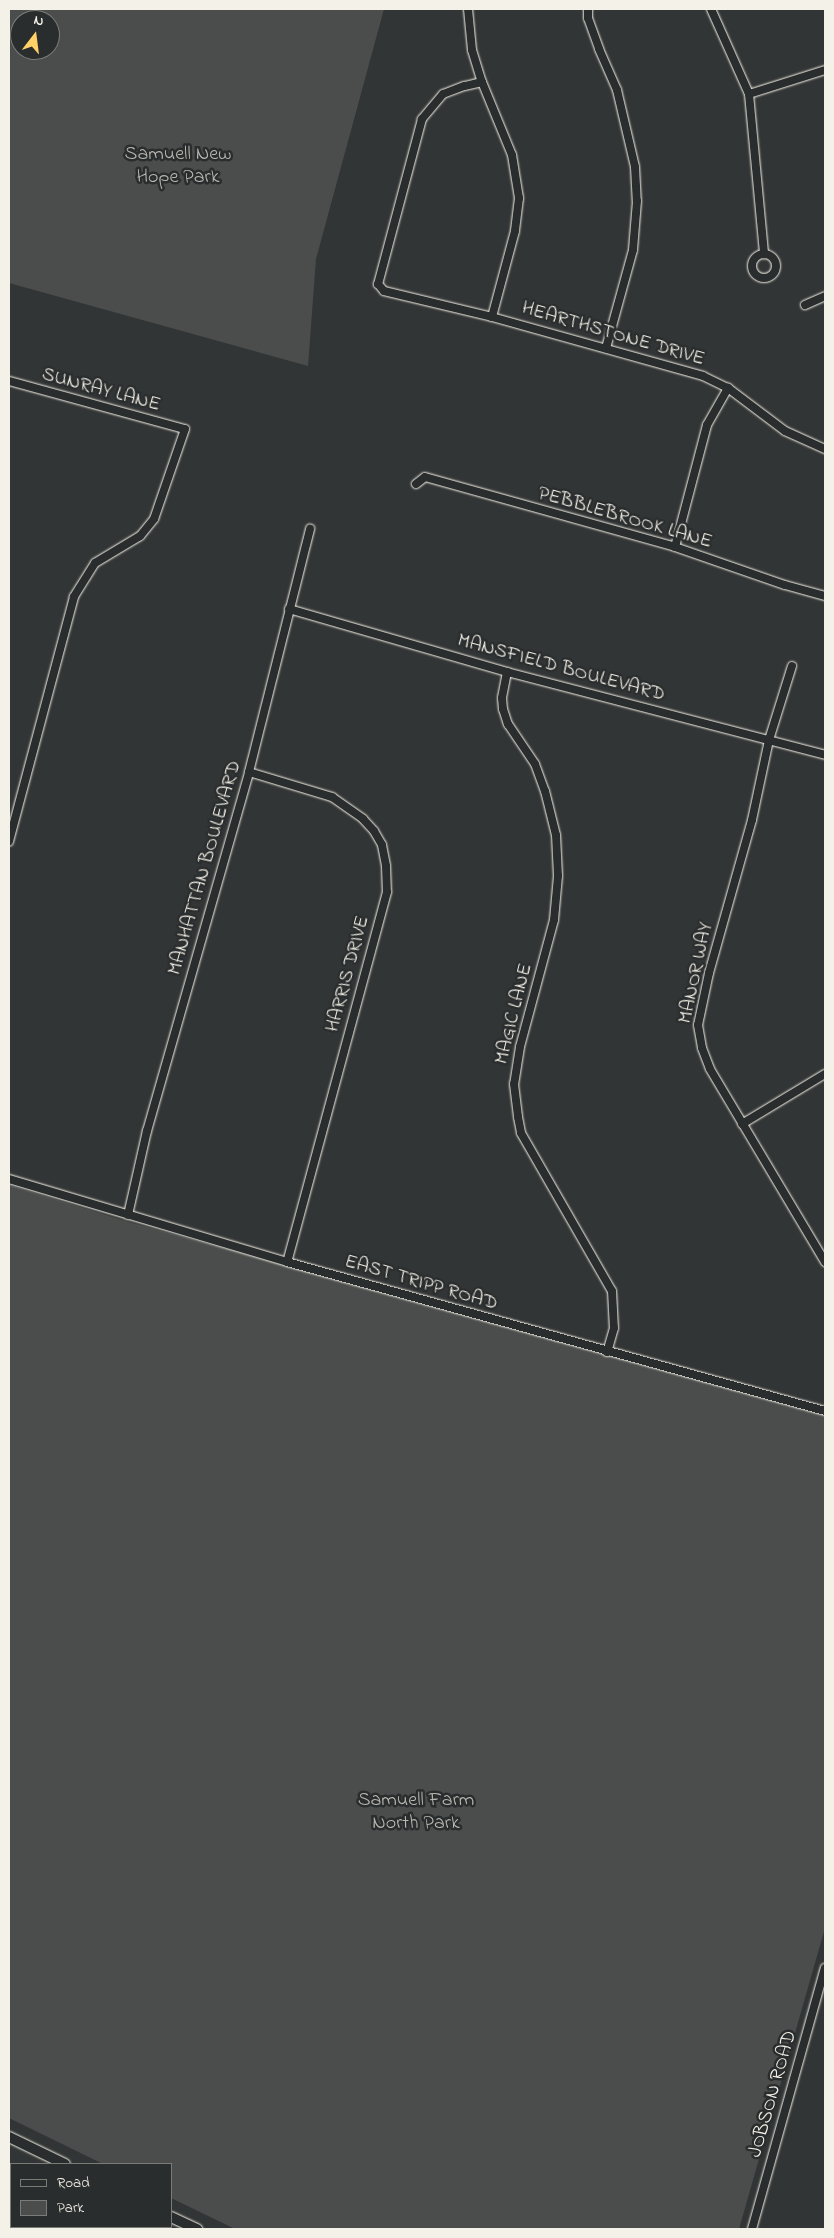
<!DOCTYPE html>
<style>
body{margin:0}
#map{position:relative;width:834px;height:2238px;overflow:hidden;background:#323535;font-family:"Indie Flower",sans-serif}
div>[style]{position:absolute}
.green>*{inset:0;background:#4b4d4c}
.roads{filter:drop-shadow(0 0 1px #f4f1e8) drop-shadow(0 0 1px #f4f1e8)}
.minor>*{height:8px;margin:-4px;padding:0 4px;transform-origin:4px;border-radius:4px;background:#2a2d2e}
.minor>.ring{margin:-4px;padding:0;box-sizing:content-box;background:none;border:8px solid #2a2d2e;border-radius:50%}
.major>*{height:10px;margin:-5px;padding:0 5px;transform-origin:5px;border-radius:5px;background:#2a2d2e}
.highway>*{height:11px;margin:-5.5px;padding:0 5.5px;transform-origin:5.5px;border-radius:5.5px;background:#2a2d2e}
span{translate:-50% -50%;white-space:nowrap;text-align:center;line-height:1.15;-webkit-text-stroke:5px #2a2d2e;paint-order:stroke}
.park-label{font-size:20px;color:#b9b8b1}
.street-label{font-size:20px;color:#f4f1e8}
.frame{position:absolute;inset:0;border:10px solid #f4f1e8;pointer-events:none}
.legend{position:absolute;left:10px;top:2163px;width:162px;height:65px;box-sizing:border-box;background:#2a2d2e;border:1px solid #7b7b78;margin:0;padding:6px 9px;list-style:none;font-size:15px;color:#f4f1e8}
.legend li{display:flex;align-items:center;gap:10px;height:25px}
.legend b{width:25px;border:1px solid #7b7b78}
.north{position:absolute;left:10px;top:10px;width:50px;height:50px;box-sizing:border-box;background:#2a2d2e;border:1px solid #7b7b78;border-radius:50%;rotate:15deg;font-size:14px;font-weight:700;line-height:20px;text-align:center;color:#f4f1e8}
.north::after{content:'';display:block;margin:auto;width:18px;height:22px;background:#ffd166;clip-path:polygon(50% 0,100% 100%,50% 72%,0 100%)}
</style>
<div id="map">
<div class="green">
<i style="clip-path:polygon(evenodd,9px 9px,384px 9px,316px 259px,308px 366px,9px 283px,9px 9px,20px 20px,50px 20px,50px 50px,20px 50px,20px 20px)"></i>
<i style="clip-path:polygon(9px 1185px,125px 1221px,825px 1414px,825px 1928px,739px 2229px,235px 2229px,171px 2198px,171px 2164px,103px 2164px,9px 2118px)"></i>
</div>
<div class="roads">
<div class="minor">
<i style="left:468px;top:9px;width:41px;rotate:84.4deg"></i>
<i style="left:472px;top:50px;width:34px;rotate:73deg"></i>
<i style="left:482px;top:82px;width:79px;rotate:67.7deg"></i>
<i style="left:512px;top:155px;width:44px;rotate:80.8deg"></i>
<i style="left:519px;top:198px;width:33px;rotate:97deg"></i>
<i style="left:515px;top:231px;width:89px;rotate:105deg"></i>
<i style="left:588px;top:9px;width:9px;rotate:90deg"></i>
<i style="left:588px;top:18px;width:33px;rotate:70deg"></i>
<i style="left:599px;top:49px;width:45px;rotate:66.3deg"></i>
<i style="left:617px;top:90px;width:79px;rotate:76.8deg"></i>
<i style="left:635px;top:167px;width:34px;rotate:87deg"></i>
<i style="left:637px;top:201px;width:49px;rotate:94.7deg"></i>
<i style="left:633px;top:250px;width:102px;rotate:105.4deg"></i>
<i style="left:711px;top:9px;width:93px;rotate:65.9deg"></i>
<i style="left:749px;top:94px;width:161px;rotate:84.6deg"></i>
<i style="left:482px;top:82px;width:18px;rotate:167deg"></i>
<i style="left:464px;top:86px;width:22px;rotate:159deg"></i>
<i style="left:443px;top:94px;width:33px;rotate:130deg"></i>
<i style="left:422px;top:119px;width:171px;rotate:104.9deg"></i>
<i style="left:378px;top:284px;width:9px;rotate:49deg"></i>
<i style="left:384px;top:291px;width:111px;rotate:13.5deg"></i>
<i style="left:492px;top:317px;width:219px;rotate:15.6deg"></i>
<i style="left:703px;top:376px;width:28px;rotate:26deg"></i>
<i style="left:728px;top:388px;width:71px;rotate:37deg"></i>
<i style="left:785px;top:431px;width:44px;rotate:24.2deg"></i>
<i style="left:749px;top:94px;width:80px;rotate:-17.5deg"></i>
<i class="ring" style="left:752px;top:254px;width:16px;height:16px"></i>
<i style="left:805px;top:305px;width:22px;rotate:-24deg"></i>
<i style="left:9px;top:381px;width:182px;rotate:15.3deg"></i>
<i style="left:185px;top:429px;width:95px;rotate:109deg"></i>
<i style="left:154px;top:519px;width:22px;rotate:129deg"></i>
<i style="left:140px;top:536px;width:52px;rotate:149deg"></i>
<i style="left:95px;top:563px;width:40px;rotate:122deg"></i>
<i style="left:74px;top:597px;width:253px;rotate:104.9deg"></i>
<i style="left:416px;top:484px;width:11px;rotate:-38deg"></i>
<i style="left:425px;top:477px;width:260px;rotate:15.6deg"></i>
<i style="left:675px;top:547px;width:116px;rotate:19.1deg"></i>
<i style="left:785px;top:585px;width:41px;rotate:15.4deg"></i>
<i style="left:675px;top:547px;width:126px;rotate:-75.3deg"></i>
<i style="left:707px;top:425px;width:43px;rotate:-60.4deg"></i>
<i style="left:289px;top:609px;width:227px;rotate:16.1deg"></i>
<i style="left:507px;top:672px;width:329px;rotate:14.6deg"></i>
<i style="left:792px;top:666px;width:77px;rotate:107.3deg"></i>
<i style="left:769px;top:740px;width:82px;rotate:102deg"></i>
<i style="left:752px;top:820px;width:159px;rotate:105.7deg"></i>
<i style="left:709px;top:973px;width:53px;rotate:101.9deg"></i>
<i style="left:698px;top:1025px;width:23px;rotate:80deg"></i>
<i style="left:702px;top:1048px;width:22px;rotate:69deg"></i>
<i style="left:710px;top:1069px;width:225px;rotate:59.2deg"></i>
<i style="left:507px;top:672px;width:26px;rotate:101deg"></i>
<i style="left:502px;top:698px;width:11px;rotate:85deg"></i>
<i style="left:503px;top:709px;width:16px;rotate:72deg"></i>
<i style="left:508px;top:724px;width:48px;rotate:56deg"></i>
<i style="left:535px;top:764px;width:29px;rotate:70deg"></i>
<i style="left:545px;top:791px;width:45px;rotate:76deg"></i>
<i style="left:556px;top:835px;width:41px;rotate:87.2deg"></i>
<i style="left:558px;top:876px;width:44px;rotate:95.2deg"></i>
<i style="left:554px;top:920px;width:131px;rotate:105deg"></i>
<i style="left:520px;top:1047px;width:37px;rotate:99deg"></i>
<i style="left:514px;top:1084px;width:33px;rotate:83deg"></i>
<i style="left:518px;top:1117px;width:16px;rotate:79deg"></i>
<i style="left:521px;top:1133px;width:182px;rotate:60.1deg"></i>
<i style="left:612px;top:1291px;width:37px;rotate:87deg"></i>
<i style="left:614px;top:1328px;width:25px;rotate:106deg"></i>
<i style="left:249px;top:772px;width:87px;rotate:16.8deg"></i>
<i style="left:332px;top:797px;width:38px;rotate:35deg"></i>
<i style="left:363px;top:819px;width:16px;rotate:47deg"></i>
<i style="left:374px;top:831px;width:16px;rotate:60deg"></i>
<i style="left:382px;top:845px;width:21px;rotate:79deg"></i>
<i style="left:386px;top:866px;width:26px;rotate:88deg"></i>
<i style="left:387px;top:892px;width:383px;rotate:105.1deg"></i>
<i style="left:742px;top:1124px;width:97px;rotate:-31.1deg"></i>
<i style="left:9px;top:1179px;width:290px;rotate:16.6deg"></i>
<i style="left:287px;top:1262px;width:558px;rotate:15.48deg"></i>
<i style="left:128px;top:1215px;width:86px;rotate:-77.3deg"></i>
<i style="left:147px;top:1131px;width:373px;rotate:-74.1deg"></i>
<i style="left:249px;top:772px;width:251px;rotate:-75.9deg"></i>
<i style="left:752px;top:2229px;width:271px;rotate:-74.4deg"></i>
</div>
<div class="major">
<i style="left:9px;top:2137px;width:62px;rotate:25.7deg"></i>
<i style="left:171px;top:2217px;width:29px;rotate:25deg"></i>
</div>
<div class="highway">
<i style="left:9px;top:2174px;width:2px;rotate:27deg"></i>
<i style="left:9px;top:2201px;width:2px;rotate:27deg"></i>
<i style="left:62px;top:2227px;width:5px;rotate:22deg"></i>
<i style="left:115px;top:2227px;width:6px;rotate:18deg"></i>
</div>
</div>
<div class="park-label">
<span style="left:178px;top:166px">Samuell New<br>Hope Park</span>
<span style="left:416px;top:1812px">Samuell Farm<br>North Park</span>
</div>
<div class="street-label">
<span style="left:613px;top:334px;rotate:16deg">HEARTHSTONE DRIVE</span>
<span style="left:101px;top:390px;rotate:15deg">SUNRAY LANE</span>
<span style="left:625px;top:518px;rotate:16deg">PEBBLEBROOK LANE</span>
<span style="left:561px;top:668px;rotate:15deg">MANSFIELD BOULEVARD</span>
<span style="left:205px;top:868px;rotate:-74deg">MANHATTAN BOULEVARD</span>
<span style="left:696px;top:973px;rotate:-78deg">MANOR WAY</span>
<span style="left:348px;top:974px;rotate:-75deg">HARRIS DRIVE</span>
<span style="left:514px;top:1014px;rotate:-76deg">MAGIC LANE</span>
<span style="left:421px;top:1283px;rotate:16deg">EAST TRIPP ROAD</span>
<span style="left:773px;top:2094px;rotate:-74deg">JOBSON ROAD</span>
</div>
<div class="frame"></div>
<ul class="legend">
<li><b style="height:6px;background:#2a2d2e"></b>Road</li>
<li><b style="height:14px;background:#4b4d4c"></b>Park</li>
</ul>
<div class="north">N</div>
</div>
